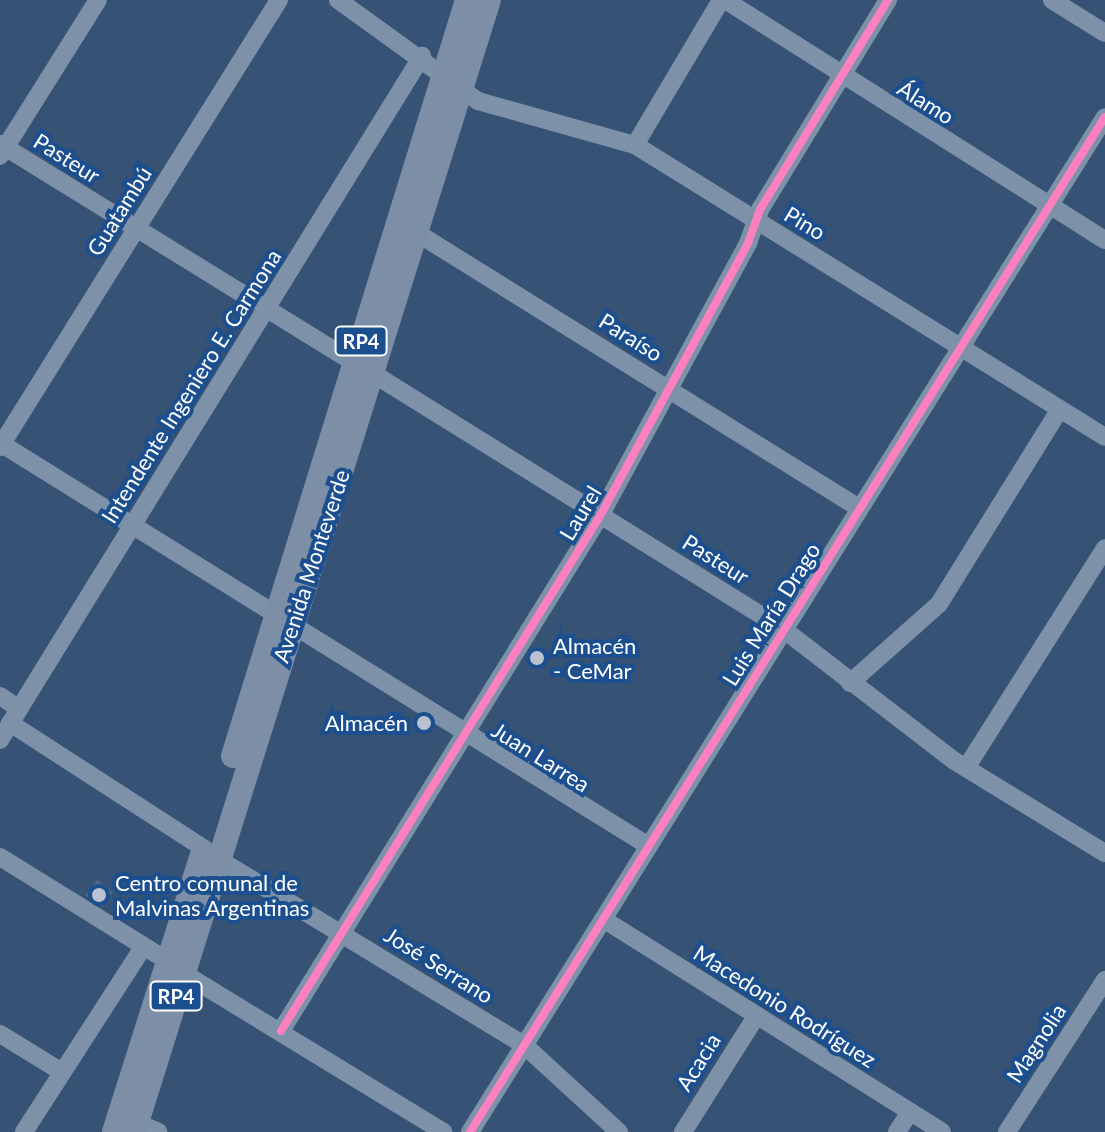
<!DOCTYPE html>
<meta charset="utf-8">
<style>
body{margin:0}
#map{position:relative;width:1105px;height:1132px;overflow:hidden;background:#365274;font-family:Lato,sans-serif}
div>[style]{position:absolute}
.building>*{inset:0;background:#526984;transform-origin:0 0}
.minor>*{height:18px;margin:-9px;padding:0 9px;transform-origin:9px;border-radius:9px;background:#7d92a8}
.major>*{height:24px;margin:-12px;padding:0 12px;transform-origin:12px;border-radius:12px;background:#7d8ea7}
.cycleway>*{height:8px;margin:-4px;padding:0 4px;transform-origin:4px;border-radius:4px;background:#ff80c0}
.dots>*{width:22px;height:22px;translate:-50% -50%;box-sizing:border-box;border:4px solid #1b4f8f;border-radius:50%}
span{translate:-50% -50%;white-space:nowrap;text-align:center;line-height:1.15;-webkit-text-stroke:8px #1b4f8f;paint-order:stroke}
.shield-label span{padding:2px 6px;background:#1b4f8f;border:2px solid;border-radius:6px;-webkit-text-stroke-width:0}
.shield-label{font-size:20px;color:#fff;font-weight:700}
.street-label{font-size:22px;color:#fff}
.poi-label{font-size:22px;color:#fff}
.left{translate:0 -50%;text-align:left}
.right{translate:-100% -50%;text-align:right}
</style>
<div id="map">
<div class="building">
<i style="left:97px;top:880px;width:20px;height:19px;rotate:37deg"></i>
</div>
<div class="minor">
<i style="left:338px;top:0;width:173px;rotate:35.8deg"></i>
<i style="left:478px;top:101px;width:163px;rotate:15.7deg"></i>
<i style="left:635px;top:145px;width:553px;rotate:31.85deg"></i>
<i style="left:725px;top:0;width:449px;rotate:32.3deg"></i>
<i style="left:1052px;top:0;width:62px;rotate:31.9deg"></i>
<i style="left:0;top:144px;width:417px;rotate:31.7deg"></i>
<i style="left:635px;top:145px;width:169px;rotate:-59.3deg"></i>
<i style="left:0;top:156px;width:184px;rotate:-57.9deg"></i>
<i style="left:417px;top:233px;width:521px;rotate:31.89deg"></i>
<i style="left:372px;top:373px;width:484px;rotate:31.9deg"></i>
<i style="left:783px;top:629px;width:215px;rotate:37.6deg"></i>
<i style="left:953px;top:760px;width:178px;rotate:31.5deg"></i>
<i style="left:0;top:443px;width:762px;rotate:31.85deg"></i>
<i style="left:0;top:447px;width:527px;rotate:-58.03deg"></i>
<i style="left:850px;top:683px;width:119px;rotate:-41.6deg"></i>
<i style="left:939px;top:604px;width:229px;rotate:-58.2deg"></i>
<i style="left:0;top:696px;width:22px;rotate:34deg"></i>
<i style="left:10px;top:723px;width:232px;rotate:32.9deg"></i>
<i style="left:0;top:740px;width:804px;rotate:-58.33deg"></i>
<i style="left:966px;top:768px;width:260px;rotate:-57.7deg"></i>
<i style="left:0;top:857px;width:195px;rotate:31.8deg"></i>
<i style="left:218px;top:859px;width:358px;rotate:31.3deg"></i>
<i style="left:524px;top:1045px;width:129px;rotate:42.5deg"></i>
<i style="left:603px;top:919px;width:400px;rotate:32.1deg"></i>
<i style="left:183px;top:973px;width:305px;rotate:31.4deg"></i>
<i style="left:281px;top:1031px;width:606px;rotate:-58.23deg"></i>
<i style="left:600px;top:516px;width:311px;rotate:-61.5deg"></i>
<i style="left:748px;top:243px;width:37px;rotate:-70deg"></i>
<i style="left:761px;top:208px;width:244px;rotate:-58.6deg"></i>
<i style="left:0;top:1034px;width:73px;rotate:31.5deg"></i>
<i style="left:128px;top:1119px;width:33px;rotate:23deg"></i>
<i style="left:24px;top:1132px;width:220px;rotate:-57.2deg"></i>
<i style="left:470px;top:1132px;width:1197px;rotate:-57.97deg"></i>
<i style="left:683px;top:1132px;width:135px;rotate:-57.7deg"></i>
<i style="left:897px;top:1132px;width:24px;rotate:-57deg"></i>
<i style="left:1007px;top:1132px;width:181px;rotate:-57.2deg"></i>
</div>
<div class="major">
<i style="left:233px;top:756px;width:791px;rotate:-72.8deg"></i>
<i style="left:114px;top:1132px;width:294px;rotate:-72.4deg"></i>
<i style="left:134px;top:1132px;width:1186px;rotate:-72.59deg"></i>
</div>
<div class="cycleway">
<i style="left:281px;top:1031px;width:606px;rotate:-58.23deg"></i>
<i style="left:600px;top:516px;width:311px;rotate:-61.5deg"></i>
<i style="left:748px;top:243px;width:37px;rotate:-70deg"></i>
<i style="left:761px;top:208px;width:244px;rotate:-58.6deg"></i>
<i style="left:470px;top:1132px;width:1197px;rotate:-57.97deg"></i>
</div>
<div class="dots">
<i style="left:537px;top:658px;background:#b9c2ce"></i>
<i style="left:424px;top:723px;background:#b9c2ce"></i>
<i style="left:99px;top:895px;background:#b9c2ce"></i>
</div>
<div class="shield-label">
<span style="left:361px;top:341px">RP4</span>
<span style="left:176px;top:996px">RP4</span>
</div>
<div class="street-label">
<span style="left:926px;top:102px;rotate:32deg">Álamo</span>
<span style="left:67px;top:158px;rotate:32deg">Pasteur</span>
<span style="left:119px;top:211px;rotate:-58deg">Guatambú</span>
<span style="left:805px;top:223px;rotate:31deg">Pino</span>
<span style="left:631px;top:337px;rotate:32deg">Paraíso</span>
<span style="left:191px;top:386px;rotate:-58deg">Intendente Ingeniero E. Carmona</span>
<span style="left:580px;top:513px;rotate:-59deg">Laurel</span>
<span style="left:716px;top:559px;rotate:32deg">Pasteur</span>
<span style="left:311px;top:566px;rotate:-72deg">Avenida Monteverde</span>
<span style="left:771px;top:614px;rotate:-58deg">Luis María Drago</span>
<span style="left:541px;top:757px;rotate:32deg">Juan Larrea</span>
<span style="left:439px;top:965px;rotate:32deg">José Serrano</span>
<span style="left:785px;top:1006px;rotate:32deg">Macedonio Rodríguez</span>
<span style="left:1036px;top:1043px;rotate:-57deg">Magnolia</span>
<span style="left:698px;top:1062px;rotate:-58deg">Acacia</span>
</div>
<div class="poi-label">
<span class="left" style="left:553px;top:658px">Almacén<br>- CeMar</span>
<span class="right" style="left:408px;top:723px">Almacén</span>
<span class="left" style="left:115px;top:895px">Centro comunal de<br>Malvinas Argentinas</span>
</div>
</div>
